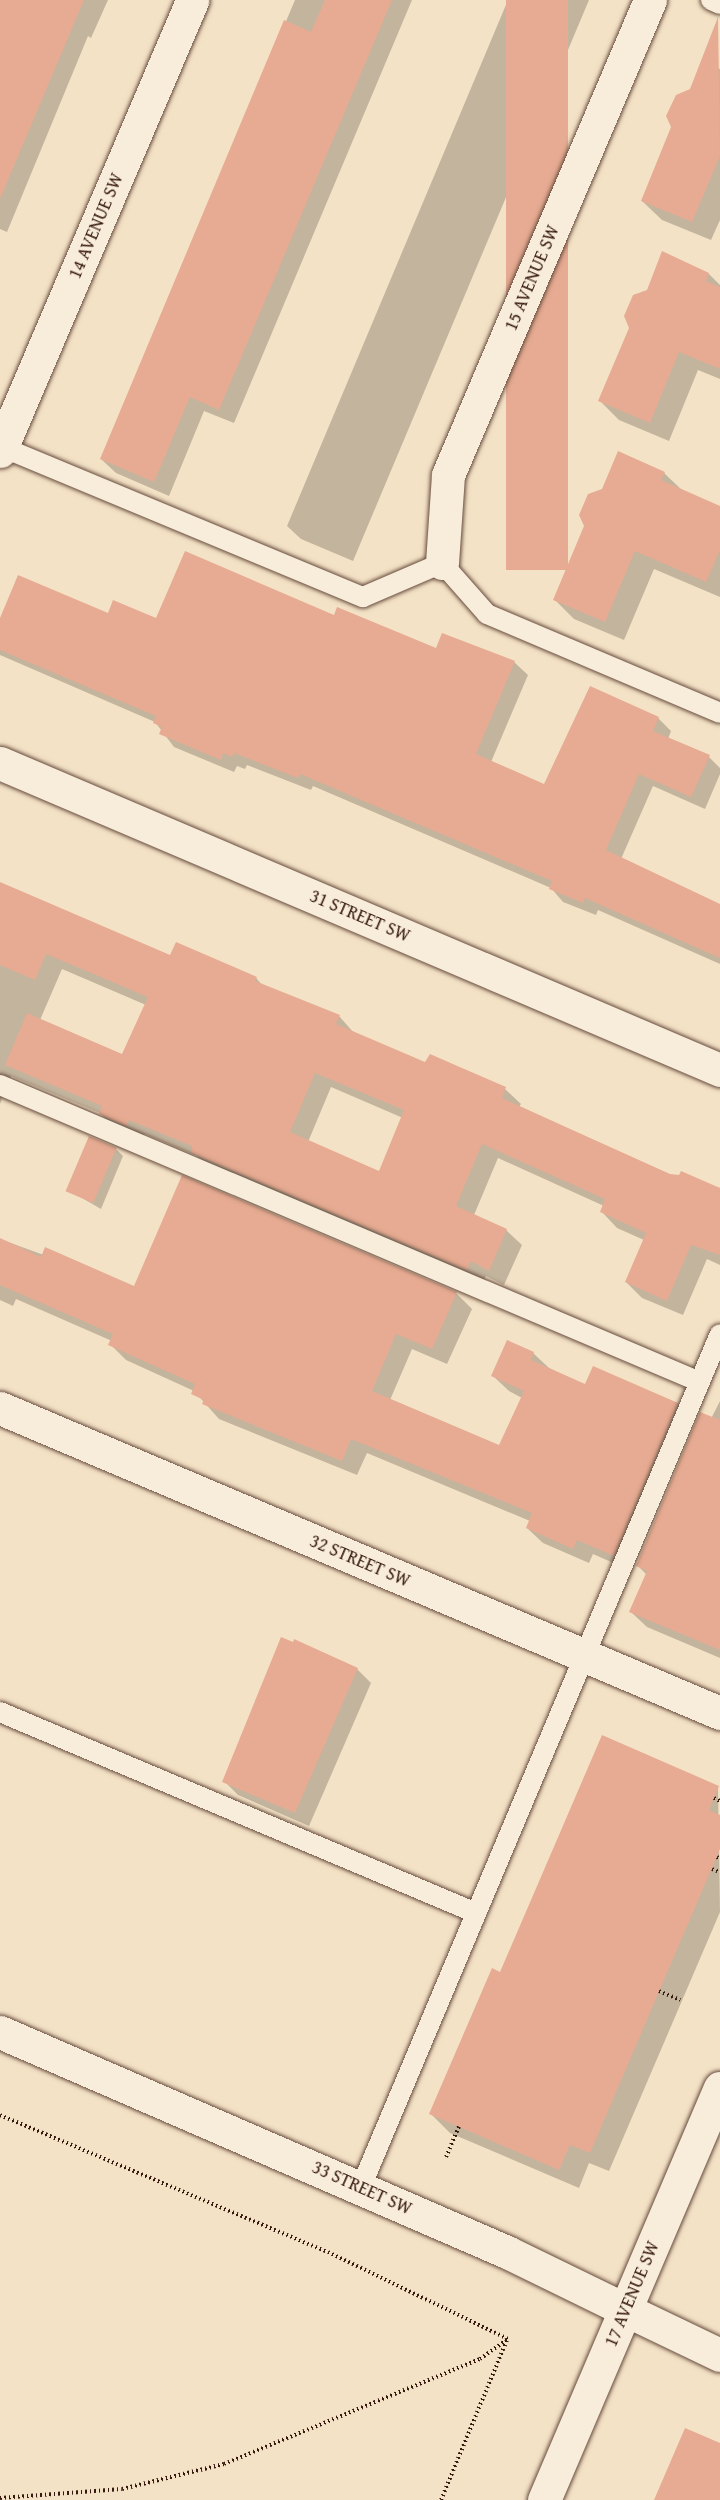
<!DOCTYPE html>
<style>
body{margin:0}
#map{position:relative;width:720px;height:2500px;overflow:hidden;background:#f4e2c6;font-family:"Gentium Book Plus",serif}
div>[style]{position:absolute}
.shadow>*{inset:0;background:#0003}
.building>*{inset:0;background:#e6ab92;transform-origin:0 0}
.path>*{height:4px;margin-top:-2px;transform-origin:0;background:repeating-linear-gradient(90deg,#36190f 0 1.5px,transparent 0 4.5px)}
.roads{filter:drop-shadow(0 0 2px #664b3d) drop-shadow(0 0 2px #664b3d)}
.service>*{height:20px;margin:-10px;padding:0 10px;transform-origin:10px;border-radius:10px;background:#f8ecda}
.minor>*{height:33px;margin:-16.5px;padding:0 16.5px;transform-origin:16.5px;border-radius:16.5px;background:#f8ecda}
.tertiary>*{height:33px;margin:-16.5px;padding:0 16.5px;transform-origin:16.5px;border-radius:16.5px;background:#f8ecda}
.secondary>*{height:33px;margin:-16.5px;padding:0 16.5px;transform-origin:16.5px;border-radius:16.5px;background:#f8ecda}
span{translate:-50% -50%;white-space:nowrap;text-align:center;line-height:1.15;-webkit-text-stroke:5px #f8ecda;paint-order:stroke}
.street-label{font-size:18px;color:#36190f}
</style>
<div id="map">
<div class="shadow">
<i style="clip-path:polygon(0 0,108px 0,91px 38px,88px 36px,7px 232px,0 229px)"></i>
<i style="clip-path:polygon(295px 0,412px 0,234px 423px,204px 411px,169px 496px,116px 473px,101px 459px)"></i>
<i style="clip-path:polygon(508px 0,589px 0,353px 561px,301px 539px,287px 526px)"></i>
<i style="clip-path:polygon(702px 63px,720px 69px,720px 220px,711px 240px,662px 220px,642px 201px)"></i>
<i style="clip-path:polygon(709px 274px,720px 285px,720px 379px,698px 370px,669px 441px,619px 420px,600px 401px,648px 291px)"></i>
<i style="clip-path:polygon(664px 473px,683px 491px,720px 507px,720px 597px,654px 569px,624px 640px,574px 619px,555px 600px)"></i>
<i style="clip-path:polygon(108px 615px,157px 620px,335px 617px,437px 650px,514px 662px,528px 675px,491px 762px,545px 786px,658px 718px,671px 731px,668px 739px,709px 757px,720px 768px,720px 774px,705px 809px,653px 786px,621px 859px,720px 905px,720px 964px,598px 910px,596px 915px,563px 902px,551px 888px,313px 786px,311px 790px,247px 765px,245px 769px,237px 766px,234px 772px,174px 747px,155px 722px,0 655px,0 622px)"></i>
<i style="clip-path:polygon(evenodd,0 883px,171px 956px,256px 978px,263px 986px,339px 1016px,354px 1033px,425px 1064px,505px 1089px,521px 1104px,519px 1107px,670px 1176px,720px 1188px,720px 1265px,707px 1259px,683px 1315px,642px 1298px,626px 1282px,644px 1240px,617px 1228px,602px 1212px,604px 1206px,498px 1158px,474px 1215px,506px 1230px,522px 1245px,504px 1285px,486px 1276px,482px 1284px,209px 1168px,197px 1156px,145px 1134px,142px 1140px,116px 1129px,100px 1113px,11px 1076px,0 1104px,0 883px,62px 969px,146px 1005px,123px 1056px,40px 1020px,62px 969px,0 883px,331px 1087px,403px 1118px,379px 1173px,308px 1142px,331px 1087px)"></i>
<i style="clip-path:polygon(116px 1149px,123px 1156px,101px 1209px,68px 1190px)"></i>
<i style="clip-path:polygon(0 1239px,134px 1288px,456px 1293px,472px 1309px,447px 1364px,412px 1349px,390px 1400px,500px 1447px,522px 1398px,509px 1391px,493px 1376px,533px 1353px,549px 1368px,586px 1386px,678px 1403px,693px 1419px,629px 1570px,593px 1554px,589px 1563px,543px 1543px,527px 1528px,530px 1521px,367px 1453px,357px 1475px,219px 1419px,194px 1391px,126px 1360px,110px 1344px,112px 1341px,16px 1299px,13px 1306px,0 1300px)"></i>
<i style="clip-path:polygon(720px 1401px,720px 1658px,647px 1627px,631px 1612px,647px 1575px,637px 1565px)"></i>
<i style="clip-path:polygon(357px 1669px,371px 1683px,309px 1826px,238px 1795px,224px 1781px)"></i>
<i style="clip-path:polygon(718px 1787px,720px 1912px,609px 2171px,589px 2163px,579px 2188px,450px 2133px,431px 2114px,500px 1974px)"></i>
</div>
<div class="building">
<i style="clip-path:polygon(0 0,84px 0,0 199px)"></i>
<i style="clip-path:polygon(325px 0,392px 0,219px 410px,190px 397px,154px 482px,100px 459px,284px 20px,311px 32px)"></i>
<i style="left:506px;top:0;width:62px;height:570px"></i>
<i style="clip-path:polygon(718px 17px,720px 156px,692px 222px,641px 201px,671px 127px,666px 116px,676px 95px,690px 89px)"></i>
<i style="clip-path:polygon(662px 251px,709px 273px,706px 281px,720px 287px,720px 369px,679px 352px,650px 423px,598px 401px,629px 328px,624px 316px,633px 295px,647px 290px)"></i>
<i style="clip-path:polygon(618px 451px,665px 472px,661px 480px,720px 506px,720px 550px,706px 582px,635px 551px,605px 622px,553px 600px,584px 526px,579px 515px,588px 494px,602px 489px)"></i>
<i style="clip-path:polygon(185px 551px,334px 615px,337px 607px,436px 648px,442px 633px,515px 661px,476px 754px,544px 784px,590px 686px,659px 717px,653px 731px,710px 755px,691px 797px,639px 774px,606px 850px,720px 904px,720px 958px,585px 898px,583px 903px,549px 889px,552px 881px,300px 774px,298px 778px,234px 753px,232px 757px,223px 753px,221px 760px,159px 734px,162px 727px,153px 723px,156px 716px,0 650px,0 618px,18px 575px,108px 613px,113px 600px,156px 618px)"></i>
<i style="clip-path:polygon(evenodd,0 882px,170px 955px,176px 942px,241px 970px,257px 977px,255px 981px,340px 1015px,336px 1024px,425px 1062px,430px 1054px,462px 1068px,506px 1087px,502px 1098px,568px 1128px,670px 1174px,679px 1175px,681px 1171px,720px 1188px,720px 1255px,691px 1245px,667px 1301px,625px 1282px,646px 1233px,600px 1212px,605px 1199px,482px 1144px,456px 1206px,507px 1229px,489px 1271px,471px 1261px,467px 1270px,192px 1153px,192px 1146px,129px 1120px,127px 1126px,99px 1114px,102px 1106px,5px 1065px,27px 1013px,122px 1054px,148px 997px,46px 954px,35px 980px,0 965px,0 882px,315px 1073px,404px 1110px,379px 1171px,290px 1132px,315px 1073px)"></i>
<i style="left:89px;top:1136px;width:30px;height:60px;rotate:23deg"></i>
<i style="clip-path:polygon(182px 1175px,457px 1292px,432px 1349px,396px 1334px,372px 1391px,499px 1445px,524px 1391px,491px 1376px,507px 1340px,534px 1352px,531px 1360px,585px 1384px,593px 1366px,678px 1403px,614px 1556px,577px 1540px,573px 1549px,526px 1528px,532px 1513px,351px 1439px,342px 1461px,202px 1404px,204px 1400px,191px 1394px,195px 1384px,108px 1345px,113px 1334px,0 1285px,0 1238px,41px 1257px,45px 1247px,134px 1286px)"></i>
<i style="clip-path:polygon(700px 1412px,720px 1420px,720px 1650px,629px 1612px,647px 1571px,636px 1566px)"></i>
<i style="clip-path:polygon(281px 1637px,293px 1642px,294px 1639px,358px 1668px,295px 1813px,222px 1782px)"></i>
<i style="clip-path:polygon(602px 1735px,719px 1786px,709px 1810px,720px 1815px,720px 1849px,590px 2153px,570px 2145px,559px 2170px,429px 2114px,492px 1968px,500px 1972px)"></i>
<i style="clip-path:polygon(685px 2428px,720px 2443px,720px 2500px,654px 2500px)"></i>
</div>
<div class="path">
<i style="left:714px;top:1798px;width:7px;rotate:27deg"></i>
<i style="left:717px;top:1857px;width:4px;rotate:34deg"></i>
<i style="left:712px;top:1869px;width:9px;rotate:21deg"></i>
<i style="left:659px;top:1991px;width:23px;rotate:23deg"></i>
<i style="left:0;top:2115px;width:355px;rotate:22.7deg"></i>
<i style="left:328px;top:2252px;width:200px;rotate:25.8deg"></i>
<i style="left:446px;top:2157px;width:33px;rotate:-67deg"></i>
<i style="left:0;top:2498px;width:122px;rotate:-4.2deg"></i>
<i style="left:122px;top:2489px;width:105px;rotate:-13.8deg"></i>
<i style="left:224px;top:2464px;width:277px;rotate:-22.3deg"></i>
<i style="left:480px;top:2359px;width:34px;rotate:-36deg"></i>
<i style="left:441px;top:2500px;width:173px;rotate:-67.6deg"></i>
</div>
<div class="roads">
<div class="service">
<i style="left:711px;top:0;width:10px;rotate:24deg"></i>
<i style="left:2px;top:447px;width:391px;rotate:22.6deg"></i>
<i style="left:363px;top:597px;width:86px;rotate:-23.3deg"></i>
<i style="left:442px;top:563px;width:68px;rotate:48.6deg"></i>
<i style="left:487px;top:614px;width:253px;rotate:23deg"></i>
<i style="left:0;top:1085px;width:760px;rotate:22.99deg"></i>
<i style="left:0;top:1712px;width:517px;rotate:22.89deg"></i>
<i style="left:361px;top:2187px;width:925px;rotate:-67.18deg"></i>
</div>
<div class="minor">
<i style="left:0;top:451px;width:490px;rotate:-66.9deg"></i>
<i style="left:442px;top:563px;width:88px;rotate:-86.1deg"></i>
<i style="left:448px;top:475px;width:516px;rotate:-66.96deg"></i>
<i style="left:0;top:763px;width:783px;rotate:23.09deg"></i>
<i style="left:0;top:1408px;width:782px;rotate:22.96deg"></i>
<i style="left:626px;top:2310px;width:104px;rotate:25.6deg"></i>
</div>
<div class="tertiary">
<i style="left:0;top:2032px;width:553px;rotate:23.46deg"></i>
<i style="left:507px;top:2252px;width:132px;rotate:26deg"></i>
</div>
<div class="secondary">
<i style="left:544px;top:2500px;width:448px;rotate:-66.9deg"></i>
</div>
</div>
<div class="street-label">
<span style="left:96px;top:226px;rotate:-67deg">14 AVENUE SW</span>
<span style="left:532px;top:278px;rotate:-67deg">15 AVENUE SW</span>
<span style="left:360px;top:916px;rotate:23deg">31 STREET SW</span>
<span style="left:360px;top:1561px;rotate:23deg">32 STREET SW</span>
<span style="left:362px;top:2188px;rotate:24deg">33 STREET SW</span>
<span style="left:632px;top:2294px;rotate:-67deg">17 AVENUE SW</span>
</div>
</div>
